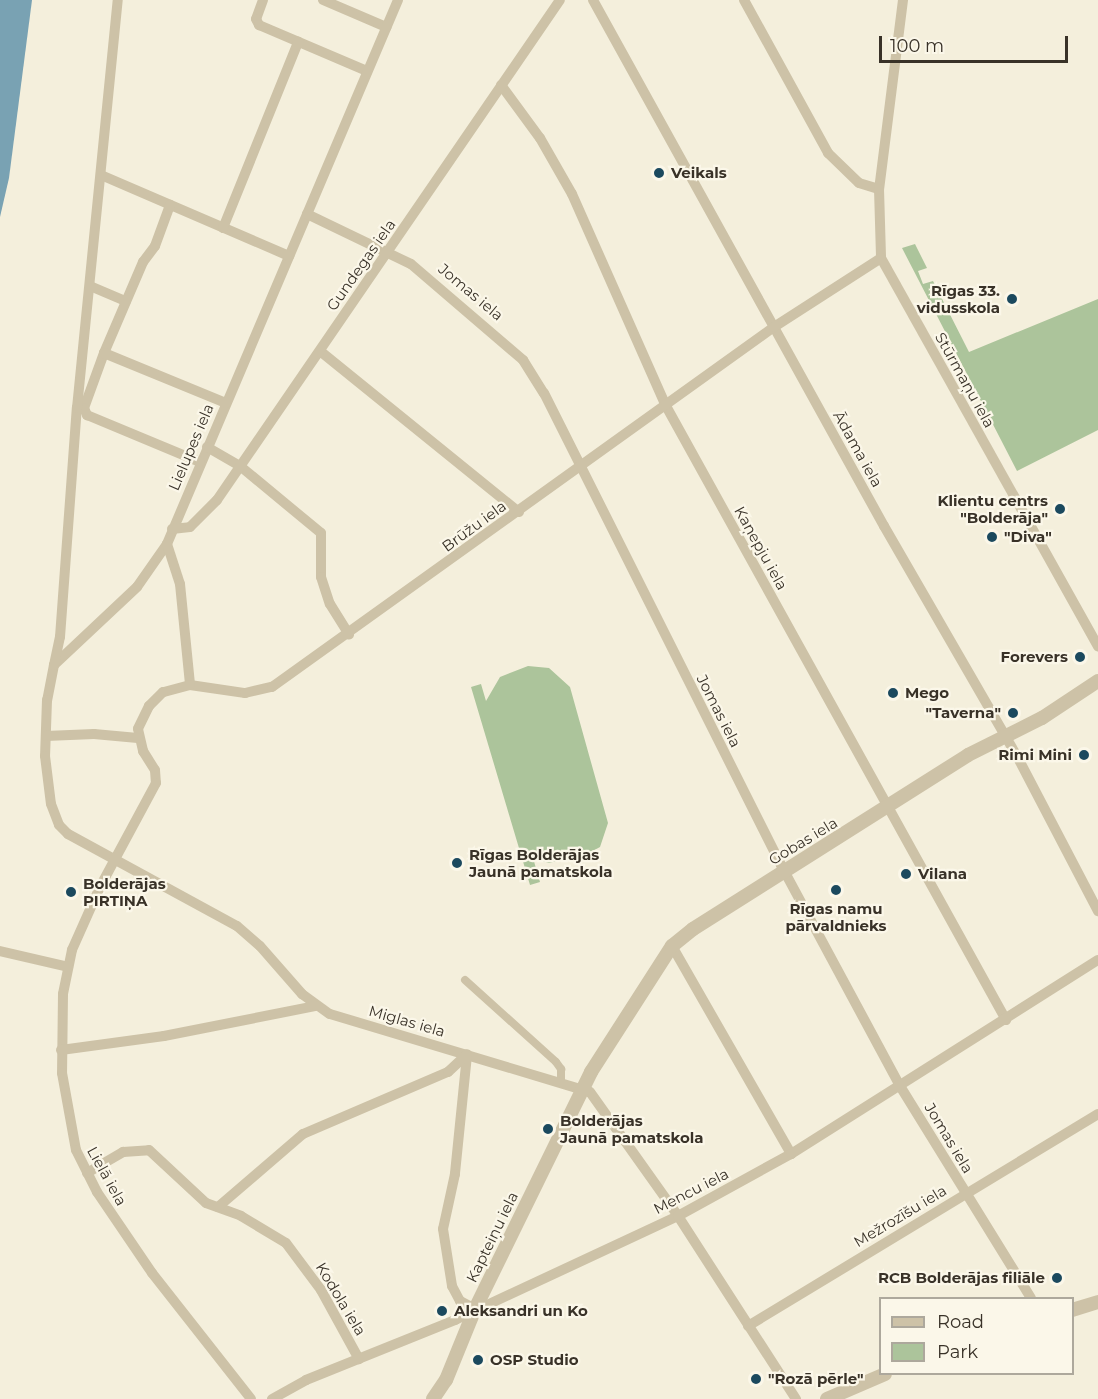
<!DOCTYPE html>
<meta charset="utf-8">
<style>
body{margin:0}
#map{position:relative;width:1098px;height:1399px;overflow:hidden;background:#f4efdc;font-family:Montserrat,sans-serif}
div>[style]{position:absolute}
.green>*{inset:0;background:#acc49b}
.water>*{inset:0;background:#79a2b3}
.pedestrian>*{height:8px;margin:-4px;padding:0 4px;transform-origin:4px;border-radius:4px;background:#cdc2a7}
.minor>*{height:10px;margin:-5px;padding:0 5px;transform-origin:5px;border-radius:5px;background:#cdc2a7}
.tertiary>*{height:14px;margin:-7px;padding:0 7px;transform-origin:7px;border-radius:7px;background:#cdc2a7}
.dots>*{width:16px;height:16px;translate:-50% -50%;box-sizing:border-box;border:3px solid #fbf7e9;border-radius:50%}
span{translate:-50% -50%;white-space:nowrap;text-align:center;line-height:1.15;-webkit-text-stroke:4.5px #fbf7e9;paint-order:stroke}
.poi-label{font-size:15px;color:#393228;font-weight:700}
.left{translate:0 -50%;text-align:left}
.right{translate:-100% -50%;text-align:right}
.street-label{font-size:15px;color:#393228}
.legend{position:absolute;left:879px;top:1297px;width:195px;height:78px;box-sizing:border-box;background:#fbf7e9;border:2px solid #ada89c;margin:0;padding:8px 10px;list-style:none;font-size:18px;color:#393228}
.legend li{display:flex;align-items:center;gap:12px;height:30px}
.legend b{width:30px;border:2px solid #ada89c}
.scale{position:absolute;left:879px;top:36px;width:189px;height:27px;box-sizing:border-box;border:3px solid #393228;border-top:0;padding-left:8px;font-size:18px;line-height:21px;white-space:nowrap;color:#393228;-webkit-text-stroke:4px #fbf7e9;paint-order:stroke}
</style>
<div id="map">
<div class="green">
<i style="clip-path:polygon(915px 244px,927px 268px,918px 271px,923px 284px,933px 281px,969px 352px,1098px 299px,1098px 430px,1017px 471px,902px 248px)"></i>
<i style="clip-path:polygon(528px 666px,549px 668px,570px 687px,608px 823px,600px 847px,589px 853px,549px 863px,533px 858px,540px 882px,530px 885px,471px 687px,481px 684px,486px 701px,500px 677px)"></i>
</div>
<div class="water">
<i style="clip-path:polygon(0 0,32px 0,9px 178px,0 217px)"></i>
</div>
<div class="pedestrian">
<i style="left:465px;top:980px;width:122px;rotate:42deg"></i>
<i style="left:556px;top:1062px;width:9px;rotate:54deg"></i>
<i style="left:561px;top:1069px;width:14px;rotate:90deg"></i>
</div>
<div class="minor">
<i style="left:263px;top:0;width:20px;rotate:110deg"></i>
<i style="left:256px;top:19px;width:7px;rotate:63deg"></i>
<i style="left:259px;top:25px;width:117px;rotate:23.1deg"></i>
<i style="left:323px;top:0;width:69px;rotate:23.2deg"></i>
<i style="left:398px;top:0;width:591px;rotate:113.01deg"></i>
<i style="left:167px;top:544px;width:52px;rotate:124.9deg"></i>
<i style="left:137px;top:587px;width:114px;rotate:136.8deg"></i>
<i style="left:54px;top:665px;width:36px;rotate:101deg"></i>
<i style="left:47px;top:700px;width:56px;rotate:92deg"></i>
<i style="left:45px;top:756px;width:48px;rotate:82.9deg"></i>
<i style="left:51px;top:804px;width:22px;rotate:69deg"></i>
<i style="left:59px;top:825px;width:13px;rotate:45deg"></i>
<i style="left:68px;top:834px;width:192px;rotate:28.6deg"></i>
<i style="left:237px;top:926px;width:30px;rotate:41deg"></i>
<i style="left:260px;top:946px;width:64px;rotate:48.8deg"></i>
<i style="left:302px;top:994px;width:34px;rotate:36deg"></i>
<i style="left:330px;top:1014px;width:271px;rotate:16.7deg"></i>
<i style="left:590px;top:1092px;width:152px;rotate:54.6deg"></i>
<i style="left:678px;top:1216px;width:218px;rotate:57.2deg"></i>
<i style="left:593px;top:0;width:601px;rotate:61.05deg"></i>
<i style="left:884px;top:526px;width:268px;rotate:60deg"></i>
<i style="left:1018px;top:758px;width:173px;rotate:62.4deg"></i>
<i style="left:744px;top:0;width:175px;rotate:61.2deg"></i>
<i style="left:828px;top:153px;width:43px;rotate:44.1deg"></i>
<i style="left:859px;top:183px;width:21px;rotate:17deg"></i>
<i style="left:903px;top:0;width:191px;rotate:97.2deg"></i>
<i style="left:879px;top:189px;width:69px;rotate:88.3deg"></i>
<i style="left:881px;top:258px;width:445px;rotate:60.8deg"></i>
<i style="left:501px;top:85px;width:66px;rotate:53.7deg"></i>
<i style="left:540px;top:138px;width:64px;rotate:60.3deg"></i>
<i style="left:572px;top:194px;width:232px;rotate:66.1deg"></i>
<i style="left:666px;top:406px;width:702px;rotate:61.02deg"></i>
<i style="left:101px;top:175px;width:205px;rotate:23.3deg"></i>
<i style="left:307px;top:214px;width:115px;rotate:25.7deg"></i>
<i style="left:411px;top:264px;width:148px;rotate:40.6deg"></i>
<i style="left:523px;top:360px;width:39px;rotate:58deg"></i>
<i style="left:544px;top:393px;width:528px;rotate:63.34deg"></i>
<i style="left:781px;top:865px;width:251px;rotate:61.7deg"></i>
<i style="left:900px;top:1086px;width:249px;rotate:58.3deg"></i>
<i style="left:223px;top:228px;width:201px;rotate:-68deg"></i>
<i style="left:90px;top:286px;width:39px;rotate:23deg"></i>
<i style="left:320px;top:351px;width:256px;rotate:39deg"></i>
<i style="left:104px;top:353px;width:99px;rotate:-66.8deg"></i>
<i style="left:143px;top:262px;width:20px;rotate:-53deg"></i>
<i style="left:155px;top:246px;width:44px;rotate:-69.9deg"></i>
<i style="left:77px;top:408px;width:7px"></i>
<i style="left:84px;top:408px;width:59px;rotate:-70deg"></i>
<i style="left:104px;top:353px;width:132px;rotate:22.3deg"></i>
<i style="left:84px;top:408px;width:8px;rotate:67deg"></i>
<i style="left:87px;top:415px;width:122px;rotate:22.6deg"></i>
<i style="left:207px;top:447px;width:38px;rotate:30deg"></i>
<i style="left:240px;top:466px;width:105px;rotate:39.6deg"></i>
<i style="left:321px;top:533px;width:44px;rotate:90deg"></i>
<i style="left:321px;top:577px;width:28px;rotate:72deg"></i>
<i style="left:330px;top:604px;width:36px;rotate:58deg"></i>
<i style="left:172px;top:529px;width:18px;rotate:-6deg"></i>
<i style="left:190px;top:527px;width:38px;rotate:-45deg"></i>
<i style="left:217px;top:500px;width:606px;rotate:-55.55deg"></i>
<i style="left:167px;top:544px;width:42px;rotate:72deg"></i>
<i style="left:180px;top:584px;width:101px;rotate:84.3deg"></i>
<i style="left:190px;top:685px;width:56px;rotate:8.3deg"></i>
<i style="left:245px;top:693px;width:28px;rotate:-13deg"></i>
<i style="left:272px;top:687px;width:618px;rotate:-35.65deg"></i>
<i style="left:774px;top:327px;width:127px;rotate:-32.8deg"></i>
<i style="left:54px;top:665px;width:29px;rotate:-78deg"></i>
<i style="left:60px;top:637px;width:230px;rotate:-85.8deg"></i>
<i style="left:77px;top:408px;width:410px;rotate:-84.3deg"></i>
<i style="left:190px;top:685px;width:28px;rotate:165deg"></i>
<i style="left:163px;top:692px;width:20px;rotate:135deg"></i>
<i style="left:149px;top:706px;width:25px;rotate:116deg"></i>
<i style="left:138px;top:729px;width:23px;rotate:77deg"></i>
<i style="left:143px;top:751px;width:22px;rotate:58deg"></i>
<i style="left:155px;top:770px;width:13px;rotate:86deg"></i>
<i style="left:156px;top:783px;width:118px;rotate:118.3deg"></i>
<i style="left:100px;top:887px;width:69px;rotate:114deg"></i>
<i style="left:72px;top:950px;width:45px;rotate:101.6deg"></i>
<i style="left:63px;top:994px;width:79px;rotate:90.7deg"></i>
<i style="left:62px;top:1073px;width:78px;rotate:79.7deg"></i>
<i style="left:76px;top:1150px;width:47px;rotate:63.4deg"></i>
<i style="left:97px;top:1192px;width:98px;rotate:55.8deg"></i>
<i style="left:152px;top:1273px;width:160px;rotate:51.8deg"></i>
<i style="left:46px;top:736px;width:48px;rotate:-2.4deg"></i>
<i style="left:94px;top:734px;width:44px;rotate:5.2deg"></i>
<i style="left:672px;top:946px;width:240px;rotate:60.2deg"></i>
<i style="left:0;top:951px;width:70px;rotate:13.2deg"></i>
<i style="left:61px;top:1050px;width:104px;rotate:-7.7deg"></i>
<i style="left:164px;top:1036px;width:155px;rotate:-11.2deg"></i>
<i style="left:467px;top:1055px;width:120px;rotate:95.8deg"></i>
<i style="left:455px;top:1174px;width:56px;rotate:102.3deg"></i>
<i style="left:443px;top:1229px;width:58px;rotate:81deg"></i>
<i style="left:452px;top:1286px;width:17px;rotate:62deg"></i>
<i style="left:460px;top:1301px;width:17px;rotate:28deg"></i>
<i style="left:87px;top:1173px;width:42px;rotate:-30.3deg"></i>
<i style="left:123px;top:1152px;width:26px;rotate:-4deg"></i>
<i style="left:149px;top:1150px;width:78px;rotate:42.9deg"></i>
<i style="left:206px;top:1203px;width:37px;rotate:20deg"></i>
<i style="left:241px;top:1216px;width:52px;rotate:31deg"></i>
<i style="left:286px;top:1243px;width:59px;rotate:53.3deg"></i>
<i style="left:321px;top:1290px;width:79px;rotate:61.2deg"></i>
<i style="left:218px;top:1207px;width:112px;rotate:-40.7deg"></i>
<i style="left:303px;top:1134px;width:158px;rotate:-23.2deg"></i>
<i style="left:448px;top:1072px;width:26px;rotate:-43deg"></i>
<i style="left:748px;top:1326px;width:409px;rotate:-31.2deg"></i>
<i style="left:272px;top:1399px;width:39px;rotate:-29deg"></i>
<i style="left:306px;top:1380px;width:161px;rotate:-21.9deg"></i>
<i style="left:455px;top:1320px;width:246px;rotate:-25deg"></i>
<i style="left:678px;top:1216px;width:129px;rotate:-28.8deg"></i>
<i style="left:791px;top:1154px;width:363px;rotate:-32.3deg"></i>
</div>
<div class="tertiary">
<i style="left:1072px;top:1310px;width:27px;rotate:-17deg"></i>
<i style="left:433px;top:1399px;width:23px;rotate:-56deg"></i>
<i style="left:446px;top:1380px;width:77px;rotate:-67.8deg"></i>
<i style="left:475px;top:1309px;width:264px;rotate:-63.9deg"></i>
<i style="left:591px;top:1072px;width:150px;rotate:-57.3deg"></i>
<i style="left:672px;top:946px;width:27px;rotate:-39deg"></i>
<i style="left:693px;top:929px;width:325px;rotate:-32.3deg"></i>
<i style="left:968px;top:755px;width:83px;rotate:-26.6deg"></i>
<i style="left:1042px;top:718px;width:67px;rotate:-33.5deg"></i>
<i style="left:827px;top:1399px;width:63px;rotate:-23.3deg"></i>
</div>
<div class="dots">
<i style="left:659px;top:173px;background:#1b495e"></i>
<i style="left:1012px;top:299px;background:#1b495e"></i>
<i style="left:1060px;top:509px;background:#1b495e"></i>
<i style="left:992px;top:537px;background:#1b495e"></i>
<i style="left:1080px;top:657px;background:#1b495e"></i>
<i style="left:893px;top:693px;background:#1b495e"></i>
<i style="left:1013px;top:713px;background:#1b495e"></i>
<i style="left:1084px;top:755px;background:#1b495e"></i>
<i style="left:457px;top:863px;background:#1b495e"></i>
<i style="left:906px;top:874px;background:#1b495e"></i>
<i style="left:836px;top:890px;background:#1b495e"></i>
<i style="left:71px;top:892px;background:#1b495e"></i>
<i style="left:548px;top:1129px;background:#1b495e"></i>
<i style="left:1057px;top:1278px;background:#1b495e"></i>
<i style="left:442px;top:1311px;background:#1b495e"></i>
<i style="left:478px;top:1360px;background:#1b495e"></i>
<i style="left:756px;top:1379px;background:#1b495e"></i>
</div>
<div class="poi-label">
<span class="left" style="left:671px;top:173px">Veikals</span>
<span class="right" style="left:1000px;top:299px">Rīgas 33.<br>vidusskola</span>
<span class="right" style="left:1048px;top:509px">Klientu centrs<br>"Bolderāja"</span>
<span class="left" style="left:1004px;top:537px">"Diva"</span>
<span class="right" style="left:1068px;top:657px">Forevers</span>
<span class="left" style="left:905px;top:693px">Mego</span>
<span class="right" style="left:1001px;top:713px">"Taverna"</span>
<span class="right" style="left:1072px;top:755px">Rimi Mini</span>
<span class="left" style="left:469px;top:863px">Rīgas Bolderājas<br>Jaunā pamatskola</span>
<span class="left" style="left:918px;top:874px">Vilana</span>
<span class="left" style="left:83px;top:892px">Bolderājas<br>PIRTIŅA</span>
<span style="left:836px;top:917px">Rīgas namu<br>pārvaldnieks</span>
<span class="left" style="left:560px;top:1129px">Bolderājas<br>Jaunā pamatskola</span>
<span class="right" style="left:1045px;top:1278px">RCB Bolderājas filiāle</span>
<span class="left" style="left:454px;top:1311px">Aleksandri un Ko</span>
<span class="left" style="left:490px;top:1360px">OSP Studio</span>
<span class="left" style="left:768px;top:1379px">"Rozā pērle"</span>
</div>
<div class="street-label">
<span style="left:361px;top:265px;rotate:-55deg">Gundegas iela</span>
<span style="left:471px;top:292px;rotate:40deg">Jomas iela</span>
<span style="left:965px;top:380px;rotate:61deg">Stūrmaņu iela</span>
<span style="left:191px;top:447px;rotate:-67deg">Lielupes iela</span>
<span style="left:858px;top:449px;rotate:61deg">Ādama iela</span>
<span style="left:474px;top:526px;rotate:-36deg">Brūžu iela</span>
<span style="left:761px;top:548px;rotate:61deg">Kaņepju iela</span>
<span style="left:719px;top:711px;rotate:63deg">Jomas iela</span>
<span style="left:803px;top:841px;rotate:-31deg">Gobas iela</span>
<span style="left:407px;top:1021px;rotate:16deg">Miglas iela</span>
<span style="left:949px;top:1138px;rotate:59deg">Jomas iela</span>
<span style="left:107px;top:1176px;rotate:61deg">Lielā iela</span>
<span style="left:691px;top:1191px;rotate:-27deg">Mencu iela</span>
<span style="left:900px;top:1216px;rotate:-31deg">Mežrozīšu iela</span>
<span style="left:492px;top:1237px;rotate:-64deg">Kapteiņu iela</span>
<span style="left:341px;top:1299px;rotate:59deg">Kodola iela</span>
</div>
<ul class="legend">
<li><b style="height:8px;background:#cdc2a7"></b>Road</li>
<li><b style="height:16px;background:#acc49b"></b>Park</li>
</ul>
<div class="scale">100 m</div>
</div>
